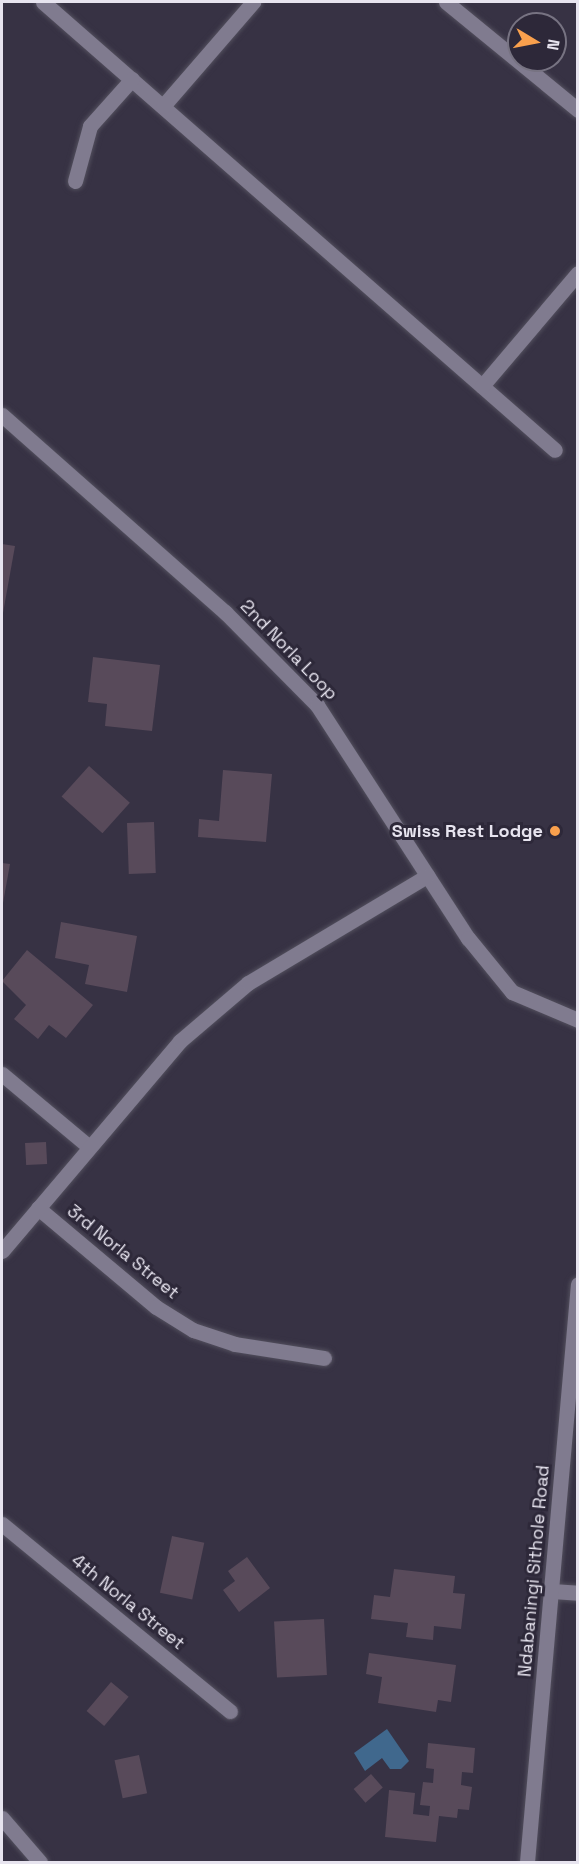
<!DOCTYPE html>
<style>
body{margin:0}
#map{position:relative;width:579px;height:1864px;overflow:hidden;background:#373244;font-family:"Space Grotesk",sans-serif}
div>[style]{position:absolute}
.water>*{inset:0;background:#40688d}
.building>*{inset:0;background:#584a5a;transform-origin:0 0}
.roads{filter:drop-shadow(0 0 2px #524f5d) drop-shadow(0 0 2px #524f5d)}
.minor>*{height:15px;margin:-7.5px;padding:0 7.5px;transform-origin:7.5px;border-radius:7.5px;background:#807b8f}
.dots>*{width:16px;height:16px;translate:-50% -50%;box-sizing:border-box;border:3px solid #2d2839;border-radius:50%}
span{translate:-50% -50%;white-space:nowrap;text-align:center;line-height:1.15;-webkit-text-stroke:6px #2d2839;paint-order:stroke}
.street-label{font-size:18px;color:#e7e4ef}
.poi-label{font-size:18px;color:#e7e4ef;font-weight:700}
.right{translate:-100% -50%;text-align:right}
.frame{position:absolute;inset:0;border:3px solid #e7e4ef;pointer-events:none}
.north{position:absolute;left:507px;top:12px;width:60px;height:60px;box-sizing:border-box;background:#2d2839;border:2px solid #777382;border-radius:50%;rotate:100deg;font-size:16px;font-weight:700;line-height:24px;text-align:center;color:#e7e4ef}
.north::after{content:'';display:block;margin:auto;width:21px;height:27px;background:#f9a04d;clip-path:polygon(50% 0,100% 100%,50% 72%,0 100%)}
</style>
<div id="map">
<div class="water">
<i style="clip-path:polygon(387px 1729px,409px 1761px,401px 1769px,390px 1769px,382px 1758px,365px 1771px,354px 1753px)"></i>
</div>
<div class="building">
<i style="clip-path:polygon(2px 544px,15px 546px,3px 613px,2px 613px)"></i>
<i style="clip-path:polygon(93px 657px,160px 665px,152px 731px,105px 726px,107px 704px,88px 702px)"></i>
<i style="left:89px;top:766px;width:55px;height:41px;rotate:42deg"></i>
<i style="clip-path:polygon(223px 770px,272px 774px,266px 842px,198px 837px,199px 819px,219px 821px)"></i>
<i style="left:154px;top:822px;width:51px;height:27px;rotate:88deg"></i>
<i style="clip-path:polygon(2px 863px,10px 864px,3px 903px,2px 903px)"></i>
<i style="clip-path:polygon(61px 922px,137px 936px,127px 992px,85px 984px,89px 965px,55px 958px)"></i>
<i style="clip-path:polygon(27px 950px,93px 1005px,66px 1038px,49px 1025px,38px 1039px,14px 1019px,26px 1005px,2px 981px)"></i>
<i style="left:46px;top:1142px;width:22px;height:21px;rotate:87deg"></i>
<i style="left:172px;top:1536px;width:33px;height:58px;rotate:12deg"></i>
<i style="clip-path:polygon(247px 1557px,270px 1588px,239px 1612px,223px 1590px,235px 1581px,228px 1571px)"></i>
<i style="clip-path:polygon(394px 1569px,455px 1576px,453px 1593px,465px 1594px,461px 1629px,434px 1626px,433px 1640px,406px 1637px,408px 1623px,371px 1619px,374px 1595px,390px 1597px)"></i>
<i style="left:324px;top:1619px;width:56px;height:50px;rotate:87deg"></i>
<i style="clip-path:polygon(369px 1653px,456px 1665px,451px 1702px,438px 1700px,436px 1712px,378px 1703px,382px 1677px,366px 1674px)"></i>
<i style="left:111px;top:1682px;width:23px;height:38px;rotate:40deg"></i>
<i style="clip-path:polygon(428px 1743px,475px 1748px,473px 1773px,462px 1772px,461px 1785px,472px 1787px,469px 1810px,458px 1809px,457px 1818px,439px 1816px,436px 1842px,385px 1837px,389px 1790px,415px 1793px,413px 1814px,429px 1816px,430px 1806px,420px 1805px,423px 1782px,433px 1783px,434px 1769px,426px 1768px)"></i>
<i style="left:139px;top:1755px;width:39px;height:25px;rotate:78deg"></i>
<i style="left:371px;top:1774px;width:18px;height:23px;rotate:49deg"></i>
</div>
<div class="roads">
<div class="minor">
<i style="left:43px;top:2px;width:680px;rotate:41.19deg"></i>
<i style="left:446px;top:2px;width:171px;rotate:39.3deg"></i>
<i style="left:163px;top:106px;width:138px;rotate:-49.1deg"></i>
<i style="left:75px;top:181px;width:57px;rotate:-74.7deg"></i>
<i style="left:90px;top:126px;width:63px;rotate:-48.2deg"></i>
<i style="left:482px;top:386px;width:148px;rotate:-49.7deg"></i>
<i style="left:2px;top:415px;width:298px;rotate:41.5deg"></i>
<i style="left:225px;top:612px;width:131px;rotate:45.3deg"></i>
<i style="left:317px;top:705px;width:278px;rotate:57.1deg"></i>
<i style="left:468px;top:938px;width:70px;rotate:50.8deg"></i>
<i style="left:512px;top:992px;width:72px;rotate:23deg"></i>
<i style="left:2px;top:1074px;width:111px;rotate:39.9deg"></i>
<i style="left:38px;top:1208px;width:154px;rotate:40deg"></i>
<i style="left:156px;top:1307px;width:44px;rotate:31.9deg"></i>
<i style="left:193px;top:1330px;width:44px;rotate:18.4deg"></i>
<i style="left:235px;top:1344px;width:90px;rotate:8.9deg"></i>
<i style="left:2px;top:1251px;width:275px;rotate:-49.7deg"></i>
<i style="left:180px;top:1041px;width:89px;rotate:-40.5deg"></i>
<i style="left:248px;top:983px;width:209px;rotate:-30.9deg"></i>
<i style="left:2px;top:1524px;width:295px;rotate:39.4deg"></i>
<i style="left:552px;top:1591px;width:26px;rotate:4deg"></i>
<i style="left:2px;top:1818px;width:58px;rotate:49.2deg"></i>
<i style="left:527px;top:1862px;width:580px;rotate:-84.96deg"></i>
</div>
</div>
<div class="dots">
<i style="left:555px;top:831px;background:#f9a04d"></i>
</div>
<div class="street-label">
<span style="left:289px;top:650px;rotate:46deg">2nd Norla Loop</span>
<span style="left:123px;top:1252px;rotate:39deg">3rd Norla Street</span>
<span style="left:534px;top:1571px;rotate:-85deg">Ndabaningi Sithole Road</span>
<span style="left:128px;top:1602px;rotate:39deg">4th Norla Street</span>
</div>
<div class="poi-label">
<span class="right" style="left:543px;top:831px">Swiss Rest Lodge</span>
</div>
<div class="frame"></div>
<div class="north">N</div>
</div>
